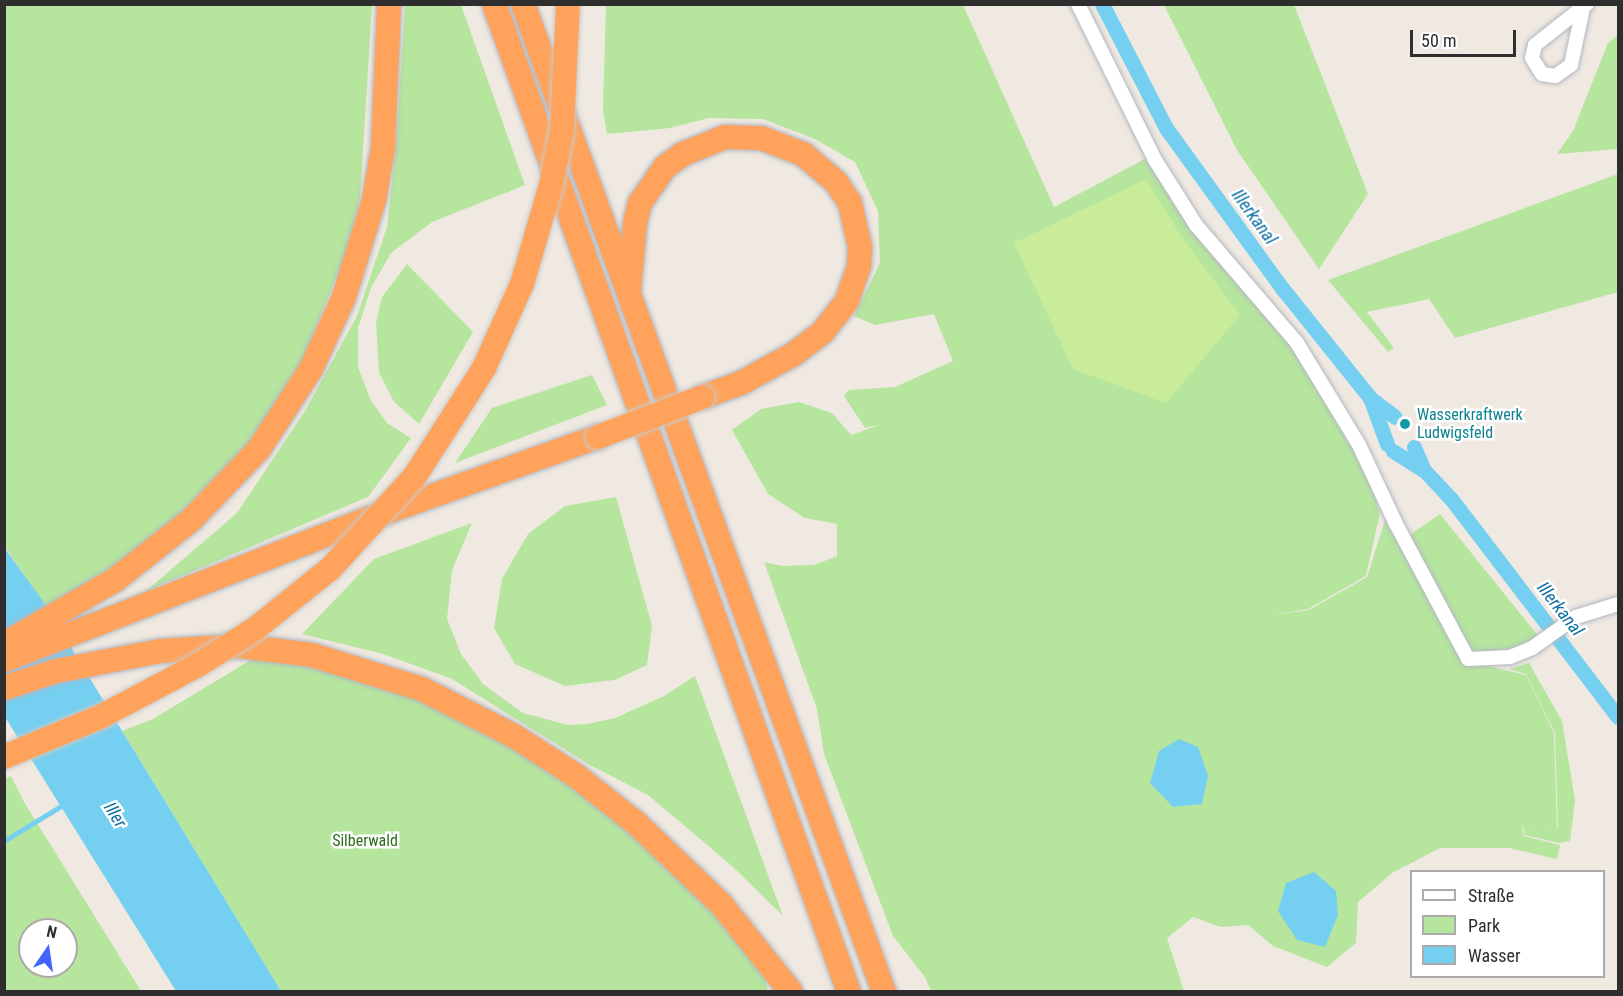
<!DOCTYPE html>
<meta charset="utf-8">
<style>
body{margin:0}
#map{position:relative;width:1623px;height:996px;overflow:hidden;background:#efe9e1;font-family:"Roboto Condensed",sans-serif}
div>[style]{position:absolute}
.green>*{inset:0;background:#b6e59e}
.pitch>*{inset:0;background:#c9ec9a}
.water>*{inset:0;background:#75cff0}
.stream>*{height:4.5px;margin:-2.25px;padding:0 2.25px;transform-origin:2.25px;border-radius:2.25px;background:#75cff0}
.canal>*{height:15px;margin:-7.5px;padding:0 7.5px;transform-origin:7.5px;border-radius:7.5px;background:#75cff0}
.roads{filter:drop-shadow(0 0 2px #b4b7c1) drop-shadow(0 0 2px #b4b7c1)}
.street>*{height:14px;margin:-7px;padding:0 7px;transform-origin:7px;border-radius:7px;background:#fff}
.highway>*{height:24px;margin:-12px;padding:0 12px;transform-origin:12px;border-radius:12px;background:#ffa35c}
.bridges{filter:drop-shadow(0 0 2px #c9c9c9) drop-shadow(0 0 2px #c9c9c9)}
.highway-bridge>*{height:24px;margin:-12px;padding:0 12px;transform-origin:12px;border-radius:12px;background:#ffa35c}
.dots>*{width:16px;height:16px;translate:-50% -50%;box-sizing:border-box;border:3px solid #fff;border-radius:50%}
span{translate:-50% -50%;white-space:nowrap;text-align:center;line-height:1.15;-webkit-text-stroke:5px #fff;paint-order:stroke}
.culture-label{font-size:16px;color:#0d838f}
.left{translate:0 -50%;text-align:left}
.park-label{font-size:16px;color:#2c6e1b}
.water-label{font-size:18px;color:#0d6fa3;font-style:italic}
.frame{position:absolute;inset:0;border:6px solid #2e2e2e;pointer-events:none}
.legend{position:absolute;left:1410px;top:870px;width:195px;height:108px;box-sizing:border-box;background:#fff;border:2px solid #ababab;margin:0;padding:8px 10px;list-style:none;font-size:18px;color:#2e2e2e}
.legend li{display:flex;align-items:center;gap:12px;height:30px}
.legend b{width:30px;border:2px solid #ababab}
.north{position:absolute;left:18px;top:918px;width:60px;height:60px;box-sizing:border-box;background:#fff;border:2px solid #ababab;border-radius:50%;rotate:13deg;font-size:16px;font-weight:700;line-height:24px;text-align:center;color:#2e2e2e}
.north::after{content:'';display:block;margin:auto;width:21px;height:27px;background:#4264fb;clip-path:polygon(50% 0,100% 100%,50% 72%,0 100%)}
.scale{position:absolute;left:1410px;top:30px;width:106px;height:27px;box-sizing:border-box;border:3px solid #2e2e2e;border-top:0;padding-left:8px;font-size:18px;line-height:21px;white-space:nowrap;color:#2e2e2e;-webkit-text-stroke:4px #fff;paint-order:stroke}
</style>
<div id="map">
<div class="green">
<i style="clip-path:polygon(405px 4px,461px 5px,525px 185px,432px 222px,391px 253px,371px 288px,358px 328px,358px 367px,371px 401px,387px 423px,411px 438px,368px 497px,146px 591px,237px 513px,305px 411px,357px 316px,387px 227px,396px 145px)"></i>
<i style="clip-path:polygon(4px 5px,372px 5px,360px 199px,344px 259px,297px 373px,242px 454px,175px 523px,122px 566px,48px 610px,5px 547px)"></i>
<i style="clip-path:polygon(606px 5px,963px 5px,1054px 207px,1145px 159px,1191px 225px,1270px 320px,1253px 330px,1271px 320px,1284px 329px,1348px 413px,1380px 513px,1366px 576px,1308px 609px,1267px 616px,1309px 610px,1367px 577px,1385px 520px,1466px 661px,1526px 675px,1554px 733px,1557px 828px,1522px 826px,1524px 836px,1560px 845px,1557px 859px,1509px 848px,1440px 848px,1392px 873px,1358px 902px,1356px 943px,1327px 967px,1273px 946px,1248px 925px,1221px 927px,1193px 917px,1167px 938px,1184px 991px,931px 991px,925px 977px,893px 936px,824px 754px,817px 709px,764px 562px,782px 566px,814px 565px,837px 556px,837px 524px,805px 518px,768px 494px,732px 430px,761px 409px,799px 402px,832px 413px,851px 435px,882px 424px,865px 428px,844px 396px,849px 390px,895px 387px,953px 361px,934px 314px,875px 325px,854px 316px,880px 263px,878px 211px,855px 162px,815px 139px,763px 119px,709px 118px,670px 128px,607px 134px,603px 109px)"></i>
<i style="clip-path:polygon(1164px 5px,1294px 5px,1368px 194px,1319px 269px,1237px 150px)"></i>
<i style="clip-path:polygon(1618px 35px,1618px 149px,1557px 154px,1573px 131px,1608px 43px)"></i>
<i style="clip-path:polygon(1618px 174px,1618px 292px,1455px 338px,1429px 299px,1367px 312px,1394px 348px,1388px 352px,1328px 280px)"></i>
<i style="clip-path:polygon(407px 264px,473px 332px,419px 424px,394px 402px,379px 372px,376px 323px,382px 297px)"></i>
<i style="clip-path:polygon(592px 375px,607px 405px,455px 463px,492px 408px)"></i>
<i style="clip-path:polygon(616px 497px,652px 626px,647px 665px,615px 680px,565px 686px,515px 664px,494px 628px,502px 579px,528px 534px,565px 506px)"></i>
<i style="clip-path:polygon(1440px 514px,1540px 638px,1520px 650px,1475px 652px,1466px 645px,1408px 536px)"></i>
<i style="clip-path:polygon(472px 523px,452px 570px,447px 619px,461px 654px,483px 684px,523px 713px,568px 725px,587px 724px,615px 718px,664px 696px,695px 676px,783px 916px,732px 866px,648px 795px,590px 765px,452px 679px,383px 654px,302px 634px,374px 559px)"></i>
<i style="clip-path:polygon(264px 652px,394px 689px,496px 737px,571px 783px,642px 841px,705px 900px,764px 975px,768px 991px,281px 991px,122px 731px,153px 719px)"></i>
<i style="clip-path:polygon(1529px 663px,1562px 721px,1575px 800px,1570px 841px,1559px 843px,1525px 835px,1523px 826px,1558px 828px,1555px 733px,1526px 674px,1509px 669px)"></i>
<i style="clip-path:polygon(evenodd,11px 776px,24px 802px,141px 991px,5px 991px,4px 779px,11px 776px,30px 930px,66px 930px,66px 966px,30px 966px,30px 930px)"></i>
</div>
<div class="pitch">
<i style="clip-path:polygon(1146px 179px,1181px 236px,1240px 315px,1166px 403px,1073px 369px,1014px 243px)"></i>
</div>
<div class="water">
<i style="clip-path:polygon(4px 547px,42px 600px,281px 991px,176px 991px,5px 717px)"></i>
<i style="clip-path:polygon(1179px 739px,1198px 747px,1208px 776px,1202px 804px,1173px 807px,1150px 783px,1159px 751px)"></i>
<i style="clip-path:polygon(1314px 872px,1336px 891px,1338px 915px,1325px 947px,1297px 940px,1278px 911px,1286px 883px)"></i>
</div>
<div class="stream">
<i style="left:4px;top:841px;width:73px;rotate:-31.5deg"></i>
</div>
<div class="canal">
<i style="left:1102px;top:4px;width:140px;rotate:62.7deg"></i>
<i style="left:1166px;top:128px;width:198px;rotate:54.1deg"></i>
<i style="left:1282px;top:288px;width:141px;rotate:51.3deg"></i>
<i style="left:1370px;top:398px;width:49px;rotate:69.7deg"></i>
<i style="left:1370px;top:398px;width:31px;rotate:37deg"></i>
<i style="left:1414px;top:447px;width:23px;rotate:67deg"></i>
<i style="left:1393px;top:451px;width:36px;rotate:32deg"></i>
<i style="left:1424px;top:470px;width:41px;rotate:47deg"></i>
<i style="left:1452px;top:500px;width:273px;rotate:52.6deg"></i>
</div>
<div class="roads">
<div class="street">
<i style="left:1078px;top:4px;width:174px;rotate:63.7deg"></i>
<i style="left:1155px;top:160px;width:77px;rotate:57.8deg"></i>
<i style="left:1196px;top:225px;width:155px;rotate:49.4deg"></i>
<i style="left:1297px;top:343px;width:119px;rotate:58.7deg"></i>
<i style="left:1359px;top:445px;width:87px;rotate:64.9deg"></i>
<i style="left:1396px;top:524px;width:153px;rotate:61.9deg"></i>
<i style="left:1468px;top:659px;width:42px;rotate:-2.7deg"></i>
<i style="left:1510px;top:657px;width:24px;rotate:-22deg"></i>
<i style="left:1532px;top:648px;width:54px;rotate:-35.2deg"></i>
<i style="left:1576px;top:617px;width:44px;rotate:-17.2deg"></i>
<i style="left:1583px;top:8px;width:58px;rotate:101.9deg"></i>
<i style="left:1571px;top:65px;width:19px;rotate:145deg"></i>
<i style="left:1555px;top:76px;width:13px;rotate:-171deg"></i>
<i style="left:1542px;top:74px;width:19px;rotate:-122deg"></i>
<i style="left:1532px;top:58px;width:13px;rotate:-77deg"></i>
<i style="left:1535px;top:45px;width:66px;rotate:-38.3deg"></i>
</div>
<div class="highway">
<i style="left:494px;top:4px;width:1050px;rotate:70.24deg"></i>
<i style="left:523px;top:4px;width:1052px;rotate:69.93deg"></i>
<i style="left:629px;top:290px;width:67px;rotate:-84.9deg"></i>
<i style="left:635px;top:223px;width:21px;rotate:-76deg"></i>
<i style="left:640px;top:203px;width:44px;rotate:-55.2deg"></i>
<i style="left:665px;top:167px;width:22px;rotate:-36deg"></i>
<i style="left:683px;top:154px;width:45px;rotate:-22deg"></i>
<i style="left:725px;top:137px;width:36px;rotate:2deg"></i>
<i style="left:761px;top:138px;width:45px;rotate:20.9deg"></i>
<i style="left:803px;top:154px;width:43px;rotate:40.3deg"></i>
<i style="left:836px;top:182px;width:25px;rotate:56deg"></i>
<i style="left:850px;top:203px;width:45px;rotate:77.2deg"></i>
<i style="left:860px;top:247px;width:19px;rotate:93deg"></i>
<i style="left:859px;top:266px;width:37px;rotate:109deg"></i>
<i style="left:847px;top:301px;width:39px;rotate:128deg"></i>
<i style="left:823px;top:332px;width:36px;rotate:143deg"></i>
<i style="left:794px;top:354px;width:60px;rotate:151.3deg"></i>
<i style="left:741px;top:383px;width:40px;rotate:159.8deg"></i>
<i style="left:4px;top:644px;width:128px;rotate:-30deg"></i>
<i style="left:115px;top:580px;width:97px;rotate:-38.3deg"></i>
<i style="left:191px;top:520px;width:98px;rotate:-46.2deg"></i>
<i style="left:259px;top:449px;width:95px;rotate:-57deg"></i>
<i style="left:311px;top:369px;width:79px;rotate:-65.4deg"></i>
<i style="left:344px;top:297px;width:102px;rotate:-72.8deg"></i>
<i style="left:374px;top:200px;width:53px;rotate:-80.2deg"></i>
<i style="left:383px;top:148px;width:144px;rotate:-87.6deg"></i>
<i style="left:4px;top:660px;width:393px;rotate:-21.2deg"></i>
<i style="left:370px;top:518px;width:242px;rotate:-19.6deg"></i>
<i style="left:4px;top:688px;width:55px;rotate:-18.1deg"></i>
<i style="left:56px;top:671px;width:106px;rotate:-10.9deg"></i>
<i style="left:160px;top:651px;width:80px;rotate:-3.6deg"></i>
<i style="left:240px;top:646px;width:73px;rotate:7.1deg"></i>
<i style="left:312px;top:655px;width:115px;rotate:17.2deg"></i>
<i style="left:422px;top:689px;width:103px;rotate:27.1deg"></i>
<i style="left:514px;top:736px;width:72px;rotate:32.6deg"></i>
<i style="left:575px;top:775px;width:78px;rotate:38.2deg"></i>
<i style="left:636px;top:823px;width:117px;rotate:43.6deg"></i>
<i style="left:721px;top:904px;width:112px;rotate:51.5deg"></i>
</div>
</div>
<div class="bridges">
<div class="highway-bridge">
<i style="left:598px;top:437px;width:112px;rotate:-20.9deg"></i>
<i style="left:4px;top:757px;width:106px;rotate:-22.7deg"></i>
<i style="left:102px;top:716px;width:109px;rotate:-28deg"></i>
<i style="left:198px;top:665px;width:67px;rotate:-32.3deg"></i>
<i style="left:255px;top:629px;width:96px;rotate:-38.7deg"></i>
<i style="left:330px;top:569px;width:126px;rotate:-47.6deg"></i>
<i style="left:415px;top:476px;width:128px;rotate:-57.4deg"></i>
<i style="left:484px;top:368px;width:92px;rotate:-65.7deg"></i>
<i style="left:522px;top:284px;width:103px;rotate:-73.7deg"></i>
<i style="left:551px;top:185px;width:56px;rotate:-78.7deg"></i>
<i style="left:562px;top:130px;width:126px;rotate:-87.3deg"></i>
</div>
</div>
<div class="dots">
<i style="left:1405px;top:424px;background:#0f9aa8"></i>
</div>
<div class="culture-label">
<span class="left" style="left:1417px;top:424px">Wasserkraftwerk<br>Ludwigsfeld</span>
</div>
<div class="park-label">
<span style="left:365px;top:841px">Silberwald</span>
</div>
<div class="water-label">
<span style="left:1254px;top:217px;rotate:54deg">Illerkanal</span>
<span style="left:1560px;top:609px;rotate:52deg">Illerkanal</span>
<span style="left:115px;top:815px;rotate:58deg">Iller</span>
</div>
<div class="frame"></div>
<ul class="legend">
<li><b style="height:8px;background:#fff"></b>Straße</li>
<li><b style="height:16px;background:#b6e59e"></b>Park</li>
<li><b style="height:16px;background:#75cff0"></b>Wasser</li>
</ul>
<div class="north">N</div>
<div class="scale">50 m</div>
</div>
